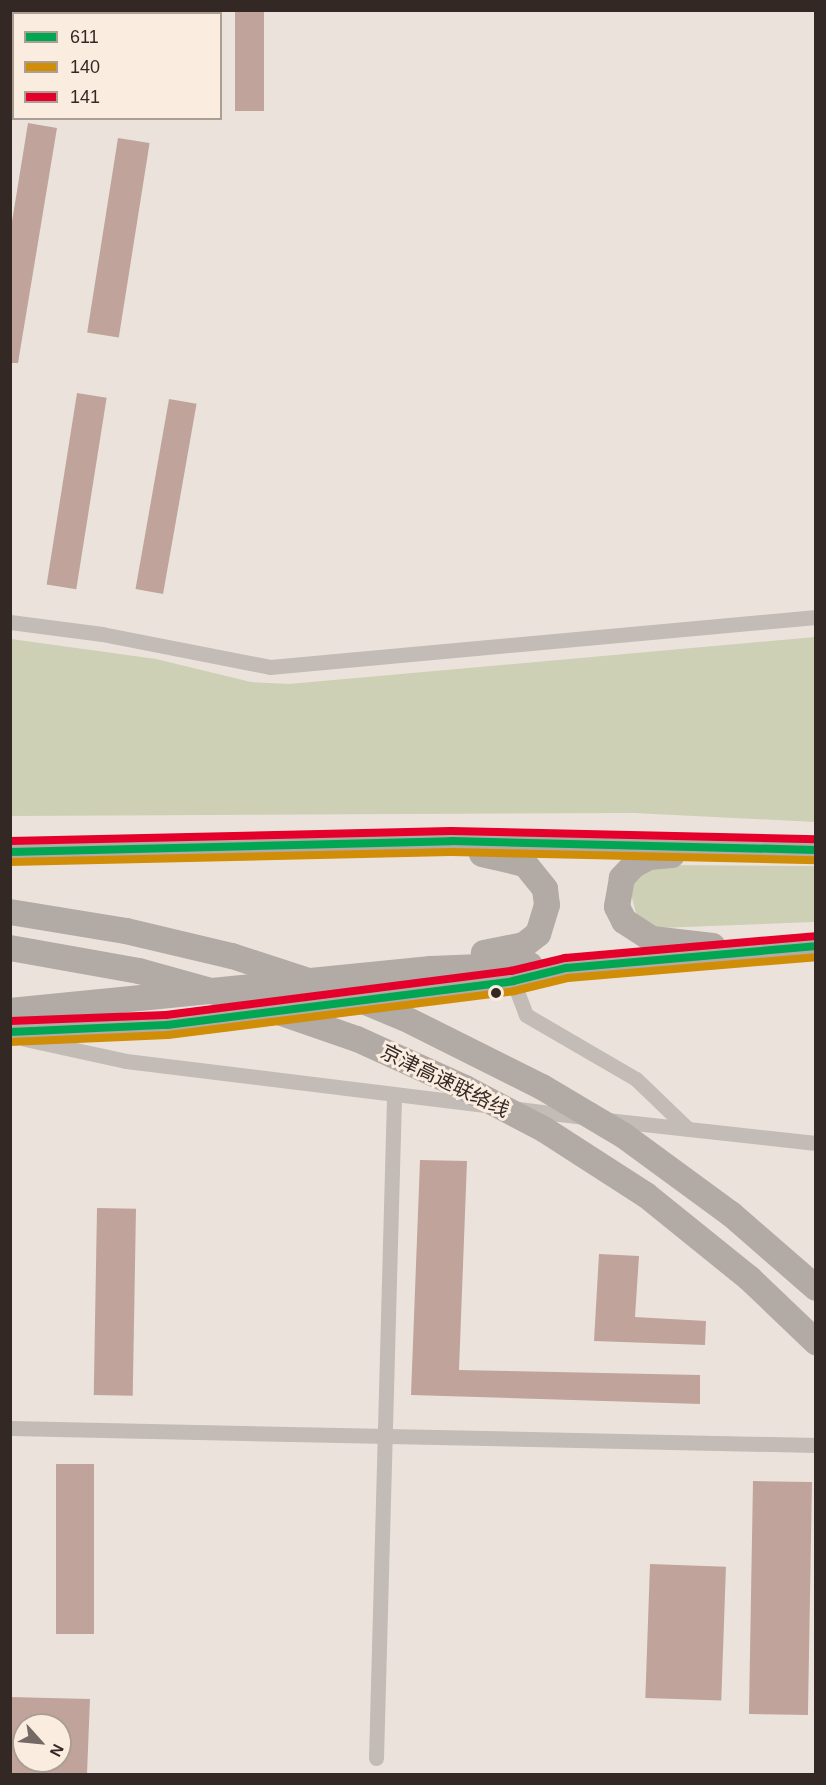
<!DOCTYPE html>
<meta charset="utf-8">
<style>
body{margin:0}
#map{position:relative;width:826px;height:1785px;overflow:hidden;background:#ebe3db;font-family:Helvetica,"Noto Sans SC",sans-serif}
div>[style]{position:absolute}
.green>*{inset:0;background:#cdd0b4}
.building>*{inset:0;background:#c0a49b;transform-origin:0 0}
.minor>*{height:15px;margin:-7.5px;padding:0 7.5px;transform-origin:7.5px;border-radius:7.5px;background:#c3bbb5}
.trunk>*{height:26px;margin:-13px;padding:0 13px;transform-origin:13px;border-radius:13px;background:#b2aaa4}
.trunk-bridge>*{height:26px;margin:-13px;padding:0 13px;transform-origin:13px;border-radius:13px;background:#b2aaa4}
.bus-1>*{height:8px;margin:-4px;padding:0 4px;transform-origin:4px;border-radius:4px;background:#00a651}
.bus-2>*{height:8px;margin:-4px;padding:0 4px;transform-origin:4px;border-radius:4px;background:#d08d07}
.bus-3>*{height:8px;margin:-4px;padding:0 4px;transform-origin:4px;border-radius:4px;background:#e4002b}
.dots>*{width:16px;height:16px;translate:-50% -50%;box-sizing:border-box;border:3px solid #faede0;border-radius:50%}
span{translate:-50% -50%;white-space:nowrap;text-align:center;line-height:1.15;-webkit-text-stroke:6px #faede0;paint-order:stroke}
.street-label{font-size:20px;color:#342824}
.frame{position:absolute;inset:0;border:12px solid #342824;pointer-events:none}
.legend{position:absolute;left:12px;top:12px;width:210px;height:108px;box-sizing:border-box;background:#faede0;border:2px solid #ab9e95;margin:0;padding:8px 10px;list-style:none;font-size:18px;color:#342824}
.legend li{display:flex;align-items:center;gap:12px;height:30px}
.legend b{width:30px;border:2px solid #ab9e95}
.north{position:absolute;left:12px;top:1713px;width:60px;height:60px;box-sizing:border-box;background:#faede0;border:2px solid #ab9e95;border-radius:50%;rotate:117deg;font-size:16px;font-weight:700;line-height:24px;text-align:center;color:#342824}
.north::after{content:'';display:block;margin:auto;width:21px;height:27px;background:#746964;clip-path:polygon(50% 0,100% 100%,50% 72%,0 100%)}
</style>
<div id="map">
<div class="green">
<i style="clip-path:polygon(815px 637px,815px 822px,634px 813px,11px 816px,11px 639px,156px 659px,251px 682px,289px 684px)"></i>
<i style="clip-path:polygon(665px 865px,815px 866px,815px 922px,659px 928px,637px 917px,631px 894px,635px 879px,647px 869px)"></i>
</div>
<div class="building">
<i style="left:235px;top:10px;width:29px;height:101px"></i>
<i style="clip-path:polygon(28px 123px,57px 128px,18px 363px,10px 363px,10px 234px)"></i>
<i style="left:118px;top:138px;width:32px;height:197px;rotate:9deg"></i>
<i style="left:77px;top:393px;width:30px;height:194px;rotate:9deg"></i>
<i style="left:169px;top:399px;width:28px;height:193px;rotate:10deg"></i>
<i style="clip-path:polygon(420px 1160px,467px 1161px,459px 1370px,700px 1375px,700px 1404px,411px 1395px)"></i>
<i style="left:97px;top:1208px;width:39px;height:187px;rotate:1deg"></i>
<i style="clip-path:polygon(599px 1254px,639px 1256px,635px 1317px,706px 1321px,705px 1345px,594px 1341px)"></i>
<i style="left:56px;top:1464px;width:38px;height:170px"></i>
<i style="left:753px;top:1481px;width:59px;height:233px;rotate:1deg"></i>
<i style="left:650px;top:1564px;width:76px;height:134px;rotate:2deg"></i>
<i style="clip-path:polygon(evenodd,10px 1697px,90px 1699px,87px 1774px,10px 1774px,10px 1697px,24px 1725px,60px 1725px,60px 1761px,24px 1761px,24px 1725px)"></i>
</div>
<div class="minor">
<i style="left:10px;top:622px;width:93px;rotate:7.4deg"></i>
<i style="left:102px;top:634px;width:171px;rotate:11.1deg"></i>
<i style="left:270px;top:667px;width:548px;rotate:-5.23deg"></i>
<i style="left:513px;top:981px;width:36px;rotate:69deg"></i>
<i style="left:526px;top:1015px;width:127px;rotate:30.2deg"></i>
<i style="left:636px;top:1079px;width:72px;rotate:43.9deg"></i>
<i style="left:25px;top:1039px;width:103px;rotate:12.3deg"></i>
<i style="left:126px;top:1061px;width:362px;rotate:7deg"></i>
<i style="left:518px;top:1109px;width:65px;rotate:7deg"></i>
<i style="left:607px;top:1120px;width:210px;rotate:6.3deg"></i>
<i style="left:10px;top:1428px;width:806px;rotate:1.21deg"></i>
<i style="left:376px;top:1758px;width:663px;rotate:-88.44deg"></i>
</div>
<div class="trunk">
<i style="left:10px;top:852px;width:441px;rotate:-1.4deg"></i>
<i style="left:451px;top:841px;width:365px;rotate:1.4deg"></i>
<i style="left:482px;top:854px;width:44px;rotate:13.1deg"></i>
<i style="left:525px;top:864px;width:32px;rotate:51deg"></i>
<i style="left:545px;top:889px;width:16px;rotate:83deg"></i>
<i style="left:547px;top:905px;width:30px;rotate:107deg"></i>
<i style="left:538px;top:934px;width:18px;rotate:142deg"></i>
<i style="left:524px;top:945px;width:41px;rotate:168.7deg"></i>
<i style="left:672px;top:855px;width:23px;rotate:175deg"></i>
<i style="left:649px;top:857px;width:17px;rotate:152deg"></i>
<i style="left:634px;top:865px;width:18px;rotate:133deg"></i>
<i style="left:622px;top:878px;width:29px;rotate:100deg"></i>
<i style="left:617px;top:907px;width:16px;rotate:63deg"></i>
<i style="left:624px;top:921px;width:33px;rotate:33deg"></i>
<i style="left:652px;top:939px;width:61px;rotate:6.5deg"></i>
<i style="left:10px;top:1011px;width:423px;rotate:-5.7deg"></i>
<i style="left:431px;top:969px;width:99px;rotate:-2.3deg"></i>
<i style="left:10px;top:1032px;width:157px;rotate:-2.6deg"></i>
<i style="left:167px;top:1025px;width:349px;rotate:-7.2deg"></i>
<i style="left:513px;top:981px;width:55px;rotate:-13.8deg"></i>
<i style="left:566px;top:968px;width:251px;rotate:-5deg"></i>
</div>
<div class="trunk-bridge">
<i style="left:10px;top:912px;width:118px;rotate:9.3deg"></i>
<i style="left:126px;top:931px;width:109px;rotate:13.3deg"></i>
<i style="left:232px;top:956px;width:113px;rotate:18.1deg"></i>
<i style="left:339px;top:991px;width:70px;rotate:22.6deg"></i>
<i style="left:404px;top:1018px;width:154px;rotate:26.6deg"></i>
<i style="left:542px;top:1087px;width:94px;rotate:30.7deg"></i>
<i style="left:623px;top:1135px;width:134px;rotate:36.2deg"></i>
<i style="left:731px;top:1214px;width:113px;rotate:41deg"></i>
<i style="left:10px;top:948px;width:131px;rotate:10.1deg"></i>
<i style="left:139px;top:971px;width:112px;rotate:15.5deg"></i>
<i style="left:247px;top:1001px;width:116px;rotate:19.1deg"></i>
<i style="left:357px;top:1039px;width:119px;rotate:24.4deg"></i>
<i style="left:465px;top:1088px;width:90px;rotate:27.7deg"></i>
<i style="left:545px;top:1130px;width:120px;rotate:32.8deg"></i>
<i style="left:646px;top:1195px;width:132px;rotate:38.9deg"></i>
<i style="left:749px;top:1278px;width:93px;rotate:43.7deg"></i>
</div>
<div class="bus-1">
<i style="left:10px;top:852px;width:441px;rotate:-1.4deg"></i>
<i style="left:451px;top:841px;width:365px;rotate:1.4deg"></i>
<i style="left:10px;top:1032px;width:157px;rotate:-2.6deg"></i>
<i style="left:167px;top:1025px;width:349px;rotate:-7.2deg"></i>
<i style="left:513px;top:981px;width:55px;rotate:-13.8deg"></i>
<i style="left:566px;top:968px;width:251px;rotate:-5deg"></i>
</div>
<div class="bus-2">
<i style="left:10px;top:862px;width:441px;rotate:-1.3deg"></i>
<i style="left:451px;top:852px;width:365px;rotate:1.3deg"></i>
<i style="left:10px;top:1042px;width:158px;rotate:-2.5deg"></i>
<i style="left:168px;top:1035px;width:349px;rotate:-7.2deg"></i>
<i style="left:514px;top:991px;width:56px;rotate:-13.5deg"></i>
<i style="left:568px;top:978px;width:249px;rotate:-4.8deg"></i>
</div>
<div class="bus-3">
<i style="left:10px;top:841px;width:441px;rotate:-1.3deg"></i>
<i style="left:451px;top:831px;width:365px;rotate:1.3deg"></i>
<i style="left:10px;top:1021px;width:156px;rotate:-2.2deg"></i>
<i style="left:166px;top:1015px;width:348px;rotate:-7.3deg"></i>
<i style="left:511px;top:971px;width:56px;rotate:-13.5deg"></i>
<i style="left:565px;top:958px;width:251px;rotate:-5deg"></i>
</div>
<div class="dots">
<i style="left:496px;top:993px;background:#342824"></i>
</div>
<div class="street-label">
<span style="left:445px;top:1081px;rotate:26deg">京津高速联络线</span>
</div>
<div class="frame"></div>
<ul class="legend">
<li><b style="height:8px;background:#00a651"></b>611</li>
<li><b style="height:8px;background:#d08d07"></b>140</li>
<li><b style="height:8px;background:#e4002b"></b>141</li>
</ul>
<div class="north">N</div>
</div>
